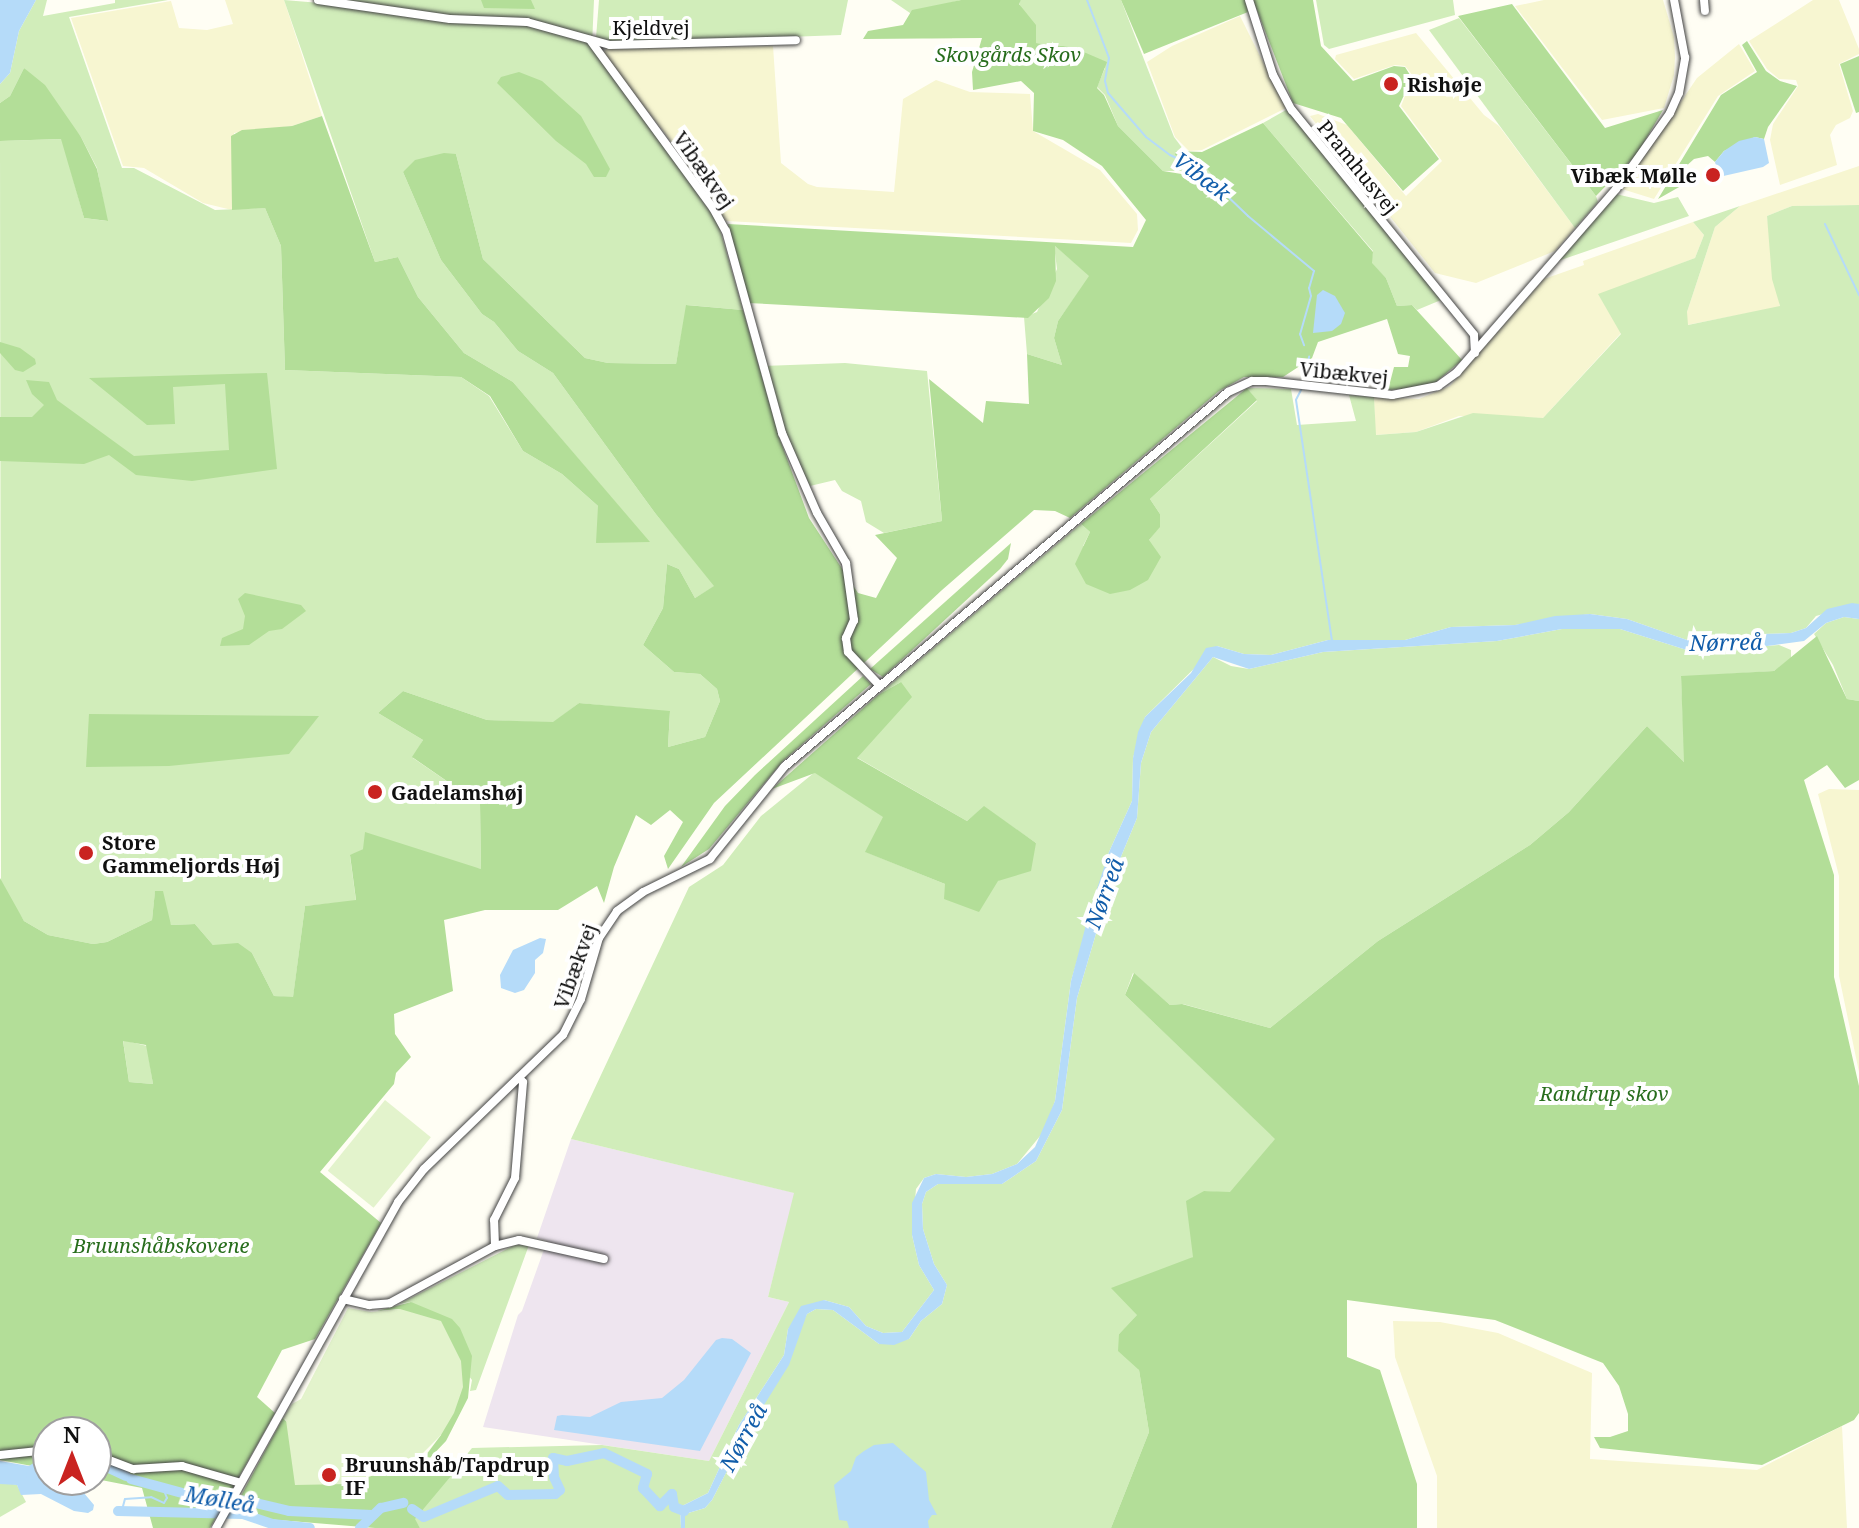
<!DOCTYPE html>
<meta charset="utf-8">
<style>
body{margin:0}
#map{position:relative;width:1859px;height:1528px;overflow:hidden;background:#fffef4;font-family:"Noto Serif",serif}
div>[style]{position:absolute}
.industrial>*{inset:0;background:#eee5ef}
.farmland>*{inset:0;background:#f7f6d1}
.green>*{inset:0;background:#d1edba}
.forest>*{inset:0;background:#b3de98}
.pitch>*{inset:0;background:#e3f3cc;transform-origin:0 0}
.water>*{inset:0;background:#b5dbf9}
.stream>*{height:2px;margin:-1px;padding:0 1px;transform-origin:1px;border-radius:1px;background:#b5dbf9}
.river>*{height:10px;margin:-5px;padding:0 5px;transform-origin:5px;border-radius:5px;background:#b5dbf9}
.roads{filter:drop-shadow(0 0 2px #434343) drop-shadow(0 0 2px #434343)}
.minor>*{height:8px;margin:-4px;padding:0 4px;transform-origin:4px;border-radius:4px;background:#fff}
.dots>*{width:22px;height:22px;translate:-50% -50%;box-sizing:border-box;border:4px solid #fff;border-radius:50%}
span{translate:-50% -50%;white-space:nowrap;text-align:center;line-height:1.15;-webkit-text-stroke:8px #fff;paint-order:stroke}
.street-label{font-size:20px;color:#101010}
.park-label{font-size:20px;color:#276d1c;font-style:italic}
.poi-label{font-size:20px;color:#101010;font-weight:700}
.left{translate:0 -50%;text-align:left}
.right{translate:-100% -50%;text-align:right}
.water-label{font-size:22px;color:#115daa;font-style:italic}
.north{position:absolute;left:32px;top:1416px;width:80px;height:80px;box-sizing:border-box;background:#fff;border:2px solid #9f9f9f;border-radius:50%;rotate:0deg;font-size:22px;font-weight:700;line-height:32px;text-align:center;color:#101010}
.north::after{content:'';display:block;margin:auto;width:28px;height:36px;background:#c92320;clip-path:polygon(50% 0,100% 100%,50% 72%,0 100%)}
</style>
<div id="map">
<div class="industrial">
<i style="clip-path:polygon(571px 1139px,795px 1193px,768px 1297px,789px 1302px,709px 1461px,483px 1427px,518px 1315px,522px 1311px,547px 1241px,537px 1238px)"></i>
</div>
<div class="farmland">
<i style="clip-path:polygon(225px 0,284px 0,322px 116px,292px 126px,234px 133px,232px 210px,203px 203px,144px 168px,123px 166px,71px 18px,171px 1px,179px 28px,207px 30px,233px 24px)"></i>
<i style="clip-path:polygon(1544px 0,1663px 0,1674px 37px,1675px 57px,1674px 75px,1664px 108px,1602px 120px,1515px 6px)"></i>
<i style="clip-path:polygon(1813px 0,1839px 0,1859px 49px,1859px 54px,1839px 64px,1853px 111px,1850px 118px,1836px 125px,1830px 135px,1837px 165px,1780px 185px,1770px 140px,1773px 124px,1798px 86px,1796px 80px,1779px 79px,1767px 69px,1749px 41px)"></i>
<i style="clip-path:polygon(1240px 16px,1286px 108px,1202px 150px,1189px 151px,1175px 137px,1147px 62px,1172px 46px)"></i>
<i style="clip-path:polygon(1416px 33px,1484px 115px,1499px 126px,1575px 228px,1555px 251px,1476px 283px,1435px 273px,1310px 116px,1318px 114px,1347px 125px,1406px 196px,1442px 161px,1401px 106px,1413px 76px,1405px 66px,1395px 65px,1354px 79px,1335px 59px,1336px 55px)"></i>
<i style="clip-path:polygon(1739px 44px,1755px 71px,1718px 96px,1654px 199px,1622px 189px,1697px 78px)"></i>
<i style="clip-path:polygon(773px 46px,781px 163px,808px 184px,817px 187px,894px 192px,903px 99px,936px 80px,970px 92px,1030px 94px,1033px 131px,1100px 170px,1137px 214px,1138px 230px,1131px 243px,726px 221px,664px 132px,603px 54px,606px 49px)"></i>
<i style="clip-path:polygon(1859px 166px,1859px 205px,1792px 206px,1767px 216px,1780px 307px,1687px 325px,1687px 312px,1715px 227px,1740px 206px)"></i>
<i style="clip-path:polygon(1693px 222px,1704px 235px,1695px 258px,1599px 295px,1621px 333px,1543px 418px,1459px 416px,1416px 432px,1375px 435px,1374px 397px,1419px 399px,1450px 386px,1544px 279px,1584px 265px,1583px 261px)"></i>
<i style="clip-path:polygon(1829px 789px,1859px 790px,1859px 1072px,1839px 976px,1839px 876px,1818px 794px)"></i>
<i style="clip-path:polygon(1393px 1321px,1440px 1322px,1498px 1333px,1592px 1373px,1590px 1459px,1757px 1470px,1842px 1426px,1847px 1528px,1437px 1528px,1437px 1476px,1395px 1357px)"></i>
</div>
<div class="green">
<i style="clip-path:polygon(36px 0,47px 0,43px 16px,115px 3px,115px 0,168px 0,69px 17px,122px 168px,134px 168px,215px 210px,265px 208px,281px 246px,285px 370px,461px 377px,489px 396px,523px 451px,562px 474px,598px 506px,649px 542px,513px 382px,464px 353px,418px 297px,398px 257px,375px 262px,284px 0,320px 3px,320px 0,594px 0,592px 45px,718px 223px,743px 310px,687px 305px,676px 364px,608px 363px,585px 358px,483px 259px,456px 154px,403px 172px,441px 260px,482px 314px,494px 322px,518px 351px,553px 373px,655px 513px,715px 586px,695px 598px,679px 569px,667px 564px,663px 608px,643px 645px,674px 672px,700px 674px,717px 689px,720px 701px,705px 737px,668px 747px,670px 712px,579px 703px,553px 723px,487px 720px,403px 691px,378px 713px,423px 740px,413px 758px,480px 804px,481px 869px,363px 849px,350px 856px,356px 901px,305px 906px,293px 998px,274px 996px,252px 953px,213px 945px,195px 924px,171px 925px,155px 892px,152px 920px,107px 942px,93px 944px,48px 935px,24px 921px,1px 885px,0 141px,62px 139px,84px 218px,107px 221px,97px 168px,81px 137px,24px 68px,10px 96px,0 103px,0 84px,10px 73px,19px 31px)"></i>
<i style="clip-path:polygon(599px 0,848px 0,841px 35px,622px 43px,596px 38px)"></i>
<i style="clip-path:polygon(891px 0,961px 0,910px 13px)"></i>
<i style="clip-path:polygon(1021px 0,1121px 0,1174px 137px,1186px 153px,1176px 151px,1202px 163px,1217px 181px,1207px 189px,1181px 171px,1163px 171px,1118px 126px,1105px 95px,1097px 87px,1105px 68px,1072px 47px,1036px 43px,1019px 3px)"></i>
<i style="clip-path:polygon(1316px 0,1453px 0,1455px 15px,1329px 49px,1324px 45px)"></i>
<i style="clip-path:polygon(1459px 18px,1596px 196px,1598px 202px,1575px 228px,1429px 30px)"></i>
<i style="clip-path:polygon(1286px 110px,1294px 116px,1441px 300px,1417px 310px,1412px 305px,1397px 306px,1386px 278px,1371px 263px,1373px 251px,1263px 123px)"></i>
<i style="clip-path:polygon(1616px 194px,1654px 203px,1678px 197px,1689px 216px,1558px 261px)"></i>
<i style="clip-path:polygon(1859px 205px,1859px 604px,1816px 616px,1806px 628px,1791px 633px,1762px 634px,1720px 642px,1687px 640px,1627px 619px,1590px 614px,1515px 625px,1451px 627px,1405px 640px,1328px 640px,1271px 655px,1244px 654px,1217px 646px,1145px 717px,1133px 758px,1132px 801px,1109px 852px,1071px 981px,1055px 1101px,1045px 1130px,1017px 1164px,992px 1174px,966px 1177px,936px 1174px,924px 1178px,916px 1189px,912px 1235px,919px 1265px,934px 1290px,902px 1332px,883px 1333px,866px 1326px,849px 1307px,824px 1300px,788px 1329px,784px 1355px,739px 1425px,708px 1493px,680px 1507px,681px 1528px,420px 1528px,414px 1519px,472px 1448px,602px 1445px,709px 1461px,789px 1302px,768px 1297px,794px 1193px,571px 1139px,689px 887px,723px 865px,761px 816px,815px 772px,884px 817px,866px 852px,945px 884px,998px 881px,1036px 843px,984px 807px,967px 821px,856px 757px,901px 682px,878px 695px,1081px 524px,1090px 532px,1083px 546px,1149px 540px,1160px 526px,1160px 514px,1150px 499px,1257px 401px,1247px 388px,1291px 389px,1297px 425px,1356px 421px,1349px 395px,1374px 397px,1376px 435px,1416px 432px,1473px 413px,1543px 418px,1621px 334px,1598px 294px,1695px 258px,1704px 235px,1693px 222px,1740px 206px,1715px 227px,1687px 312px,1688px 325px,1780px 306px,1772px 279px,1767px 216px,1792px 206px)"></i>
<i style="clip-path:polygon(1054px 245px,1090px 276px,1058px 321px,1054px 338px,1062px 365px,1027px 354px,1024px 317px,1037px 312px,1057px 269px)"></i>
<i style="clip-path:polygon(845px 363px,927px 371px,942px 521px,884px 533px,866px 522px,861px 501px,842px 491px,835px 480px,810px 486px,784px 432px,763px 366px)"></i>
<i style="clip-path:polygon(1844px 617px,1859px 619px,1859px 701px,1847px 699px,1833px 665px,1814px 634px,1826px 623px)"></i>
<i style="clip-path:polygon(1562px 629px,1620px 629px,1693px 652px,1779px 645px,1791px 650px,1791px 658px,1774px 671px,1681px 677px,1685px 763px,1647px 726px,1569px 812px,1530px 845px,1378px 941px,1270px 1028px,1183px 1004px,1170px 1005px,1133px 973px,1125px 995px,1276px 1139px,1230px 1193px,1204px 1191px,1193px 1257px,1119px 1334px,1139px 1370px,1149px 1432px,1111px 1528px,685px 1528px,685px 1514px,705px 1508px,712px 1500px,807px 1314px,816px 1309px,833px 1310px,879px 1344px,909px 1339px,921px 1321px,942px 1304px,947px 1285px,934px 1264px,923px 1229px,922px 1204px,926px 1192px,938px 1184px,1002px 1184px,1036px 1161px,1062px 1110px,1077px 998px,1113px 876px,1137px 818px,1141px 763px,1151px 732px,1213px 657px,1231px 666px,1249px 669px,1323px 652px,1497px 641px)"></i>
<i style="clip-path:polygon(123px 1040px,147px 1046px,153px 1084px,129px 1082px)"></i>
<i style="clip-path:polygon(515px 1245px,529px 1245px,476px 1390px,470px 1391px,472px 1380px,411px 1302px,399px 1304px)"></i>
<i style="clip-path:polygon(9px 1483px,17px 1485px,26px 1502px,0 1517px,0 1484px)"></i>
</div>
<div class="forest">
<i style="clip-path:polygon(481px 0,531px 0,535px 9px,484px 8px)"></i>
<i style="clip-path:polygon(evenodd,961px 0,1021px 0,1019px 4px,1036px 25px,1036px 43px,1072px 47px,1107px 62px,1097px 88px,1104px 95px,1118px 126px,1163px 171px,1194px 176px,1207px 188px,1217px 181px,1202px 163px,1175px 155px,1176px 151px,1202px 152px,1263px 123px,1373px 252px,1372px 263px,1386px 278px,1397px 306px,1412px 305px,1462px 360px,1430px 387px,1388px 390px,1394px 367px,1408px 367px,1410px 356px,1398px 354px,1387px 319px,1318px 342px,1312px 358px,1283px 377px,1244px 377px,1219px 391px,1070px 518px,1055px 511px,1034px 510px,942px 590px,714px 803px,668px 869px,664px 856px,683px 822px,670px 810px,651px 825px,636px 815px,614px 867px,604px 903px,597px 886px,558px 910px,485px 910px,444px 920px,453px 991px,394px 1014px,395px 1034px,411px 1057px,396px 1073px,394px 1084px,320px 1172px,381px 1223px,315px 1339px,282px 1350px,257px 1397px,275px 1413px,210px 1528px,153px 1528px,142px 1488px,96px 1479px,96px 1432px,48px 1432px,48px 1469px,0 1460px,0 878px,24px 921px,48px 935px,93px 944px,107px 942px,152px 920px,155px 891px,163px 891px,171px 925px,195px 924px,213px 945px,238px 943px,252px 953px,274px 996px,293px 997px,305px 906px,356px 900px,350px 855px,363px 849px,365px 832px,481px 869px,480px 804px,412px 757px,423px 740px,378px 713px,403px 691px,487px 720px,553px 722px,579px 703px,670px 711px,668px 747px,705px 737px,720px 701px,717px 689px,700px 674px,674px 672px,643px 645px,663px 608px,667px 564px,679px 569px,695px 598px,714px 586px,655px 513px,553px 373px,518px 351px,494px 322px,482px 314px,441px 260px,403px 172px,415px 160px,444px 153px,456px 154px,483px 259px,585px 358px,608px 363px,676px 364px,686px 305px,743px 310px,779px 437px,809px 518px,858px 593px,876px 598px,897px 558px,875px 535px,942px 521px,929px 379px,983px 423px,986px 401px,1029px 404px,1027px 354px,1062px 365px,1054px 338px,1058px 321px,1089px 276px,1055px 246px,1056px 281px,1049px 298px,1028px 318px,748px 303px,728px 224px,1133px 247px,1146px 220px,1102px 166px,1063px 140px,1033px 131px,1034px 93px,1021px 81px,973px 90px,972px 72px,982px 38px,863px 39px,868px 31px,903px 25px,912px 10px,961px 0,123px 1041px,146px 1045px,153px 1084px,129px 1082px,123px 1041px)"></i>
<i style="clip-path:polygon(1121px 0,1245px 0,1248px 12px,1144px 54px)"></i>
<i style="clip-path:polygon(1253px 0,1313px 0,1321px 46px,1353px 81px,1394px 66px,1405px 67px,1412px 78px,1399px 106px,1439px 159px,1403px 191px,1341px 118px,1293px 103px)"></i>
<i style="clip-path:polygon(1512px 4px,1605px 128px,1663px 110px,1637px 154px,1596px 196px,1458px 16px)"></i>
<i style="clip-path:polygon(1747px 41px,1766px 71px,1780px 81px,1797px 86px,1768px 127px,1764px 139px,1755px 137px,1724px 151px,1715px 162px,1708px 156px,1694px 159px,1683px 169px,1688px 182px,1658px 199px,1721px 95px,1757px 72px,1742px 45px)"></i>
<i style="clip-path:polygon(1859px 56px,1859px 112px,1856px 113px,1840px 64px)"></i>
<i style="clip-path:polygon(24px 68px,45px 85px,81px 137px,97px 169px,108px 221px,84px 218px,61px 139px,0 141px,0 103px,10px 96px)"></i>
<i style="clip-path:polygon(519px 72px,542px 81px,581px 116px,610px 169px,606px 177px,594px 177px,586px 164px,556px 141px,497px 83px,501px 77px)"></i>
<i style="clip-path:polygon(322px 116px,375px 262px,398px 257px,418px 297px,464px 353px,513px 382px,650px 542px,596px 543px,598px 506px,562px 474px,523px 451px,490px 396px,461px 377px,285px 370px,281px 246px,265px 208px,232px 210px,231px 136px,242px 130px,292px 126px)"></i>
<i style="clip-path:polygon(0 342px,20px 348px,35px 359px,36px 364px,23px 372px,15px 370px,0 353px)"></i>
<i style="clip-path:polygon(267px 373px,277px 469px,192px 481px,136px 475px,109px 455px,84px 464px,0 461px,0 417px,32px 417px,44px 405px,32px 394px,26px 380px,49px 382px,57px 400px,134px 456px,229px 450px,225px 384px,173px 387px,175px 424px,147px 425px,89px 378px)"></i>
<i style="clip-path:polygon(1247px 388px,1257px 400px,1150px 499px,1160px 514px,1160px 527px,1149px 540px,1161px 557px,1148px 580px,1130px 590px,1110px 594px,1086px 584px,1075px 564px,1090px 532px,1081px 524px)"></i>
<i style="clip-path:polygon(1011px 543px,1008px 559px,1000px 569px,883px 677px,870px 669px)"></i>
<i style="clip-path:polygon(245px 593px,301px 605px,306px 611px,282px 629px,269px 631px,249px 645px,220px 646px,222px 638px,243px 629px,245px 616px,238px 599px)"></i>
<i style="clip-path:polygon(1817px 636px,1847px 699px,1859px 701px,1859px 780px,1845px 788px,1827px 765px,1804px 780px,1834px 875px,1834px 977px,1859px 1086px,1859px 1413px,1854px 1420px,1762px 1465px,1600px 1448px,1594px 1437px,1610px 1437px,1628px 1431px,1628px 1414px,1619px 1386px,1603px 1363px,1495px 1320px,1347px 1300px,1347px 1357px,1380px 1370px,1417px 1484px,1417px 1528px,1111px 1528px,1149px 1432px,1139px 1370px,1118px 1351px,1119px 1334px,1137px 1315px,1111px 1288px,1193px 1257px,1186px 1201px,1204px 1191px,1230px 1192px,1275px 1139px,1125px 995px,1134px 973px,1170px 1005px,1182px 1004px,1270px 1028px,1378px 941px,1530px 845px,1569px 812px,1647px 726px,1684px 762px,1681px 676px,1774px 671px)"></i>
<i style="clip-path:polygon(863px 676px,871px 684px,783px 761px,709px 849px,681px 867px,725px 806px,755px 775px)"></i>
<i style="clip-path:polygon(901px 682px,912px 697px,857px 758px,967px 821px,984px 806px,1036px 843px,1031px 871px,998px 881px,979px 912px,944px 899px,945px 884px,865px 852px,883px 817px,815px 773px,772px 789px,878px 695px)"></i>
<i style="clip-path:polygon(89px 714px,319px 716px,289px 754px,169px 766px,86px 767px)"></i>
<i style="clip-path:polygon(411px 1302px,452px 1319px,460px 1328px,472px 1356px,468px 1398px,446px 1441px,427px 1461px,451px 1476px,415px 1519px,420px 1528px,375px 1528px,230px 1516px,283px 1418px,347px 1484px,423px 1459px,441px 1435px,400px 1309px,377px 1311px)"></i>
</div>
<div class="pitch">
<i style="left:385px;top:1100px;width:59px;height:91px;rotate:39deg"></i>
<i style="clip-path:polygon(348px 1308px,371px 1312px,400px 1309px,441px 1321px,461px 1361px,463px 1387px,454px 1413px,441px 1435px,416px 1460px,366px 1472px,366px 1478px,347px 1484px,295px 1485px,286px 1420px,283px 1418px,292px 1404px,301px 1399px)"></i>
</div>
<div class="water">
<i style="clip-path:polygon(0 0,36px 0,19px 31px,10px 73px,0 84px)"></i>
<i style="clip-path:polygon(1755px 137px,1764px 139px,1769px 163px,1763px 167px,1719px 177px,1715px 162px,1724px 151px,1739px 141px)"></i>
<i style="clip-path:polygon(1323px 290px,1335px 296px,1345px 313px,1341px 324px,1332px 331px,1313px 333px,1317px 295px)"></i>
<i style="clip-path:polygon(1852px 603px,1859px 604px,1859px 619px,1844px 617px,1826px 623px,1804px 641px,1723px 652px,1693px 652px,1620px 629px,1562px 629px,1497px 641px,1323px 652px,1249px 669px,1213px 657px,1151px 732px,1141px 763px,1137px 818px,1113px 876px,1077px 998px,1062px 1110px,1036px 1161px,1002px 1184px,938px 1184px,926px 1192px,922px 1204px,923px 1229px,934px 1264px,947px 1285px,942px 1304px,921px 1321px,909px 1339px,894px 1345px,879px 1344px,833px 1310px,816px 1309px,807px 1314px,789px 1365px,746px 1434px,712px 1500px,705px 1508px,685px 1514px,685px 1528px,681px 1528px,680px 1507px,708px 1493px,739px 1425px,784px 1355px,788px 1329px,801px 1306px,824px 1300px,849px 1307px,866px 1326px,883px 1333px,902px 1332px,934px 1290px,919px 1265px,912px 1235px,912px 1203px,924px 1178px,936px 1174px,966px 1177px,992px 1174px,1017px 1164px,1035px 1147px,1055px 1101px,1071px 981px,1090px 910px,1109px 852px,1132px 801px,1133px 758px,1138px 732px,1145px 717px,1191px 673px,1206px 648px,1217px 646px,1244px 654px,1271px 655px,1328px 640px,1405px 640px,1451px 627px,1515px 625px,1555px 616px,1590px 614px,1627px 619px,1687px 640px,1720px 642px,1762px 634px,1791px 633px,1806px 628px,1827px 609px)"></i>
<i style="clip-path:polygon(540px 938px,546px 939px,543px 953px,535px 960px,535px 973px,524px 990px,515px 993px,501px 988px,500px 975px,513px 950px)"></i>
<i style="clip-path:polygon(722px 1338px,732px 1339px,751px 1353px,700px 1451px,554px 1430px,557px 1416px,562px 1415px,590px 1417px,621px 1402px,662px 1398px,684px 1380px,716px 1340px)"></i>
<i style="clip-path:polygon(893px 1443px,926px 1472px,929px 1500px,937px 1515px,932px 1515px,928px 1521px,929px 1528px,849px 1528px,847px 1521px,839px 1520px,834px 1485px,851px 1471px,856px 1457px,864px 1451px,874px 1445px)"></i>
<i style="clip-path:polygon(0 1461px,29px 1466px,35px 1462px,48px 1468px,48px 1480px,73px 1480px,94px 1505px,93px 1510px,88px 1513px,74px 1511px,41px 1494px,21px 1495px,17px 1485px,0 1484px)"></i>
</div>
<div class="stream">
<i style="left:1087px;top:0;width:62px;rotate:69.2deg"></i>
<i style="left:1109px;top:58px;width:23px;rotate:100deg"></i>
<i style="left:1105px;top:81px;width:12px;rotate:76deg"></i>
<i style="left:1108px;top:93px;width:58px;rotate:49.2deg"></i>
<i style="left:1146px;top:137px;width:30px;rotate:37deg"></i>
<i style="left:1170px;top:155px;width:31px;rotate:25deg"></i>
<i style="left:1198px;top:168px;width:69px;rotate:43.8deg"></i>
<i style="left:1248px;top:216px;width:86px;rotate:39.8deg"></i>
<i style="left:1314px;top:271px;width:18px;rotate:106deg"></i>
<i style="left:1309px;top:288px;width:8px;rotate:76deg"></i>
<i style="left:1311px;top:296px;width:40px;rotate:106deg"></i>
<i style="left:1300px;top:334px;width:12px;rotate:70deg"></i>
<i style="left:1825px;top:224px;width:79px;rotate:64.4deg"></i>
<i style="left:1304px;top:379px;width:23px;rotate:-77deg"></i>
<i style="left:1301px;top:390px;width:11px;rotate:117deg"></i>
<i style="left:1296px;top:400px;width:243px;rotate:81.5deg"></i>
<i style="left:84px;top:1493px;width:23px;rotate:-45deg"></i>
<i style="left:100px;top:1477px;width:5px;rotate:-143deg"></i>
<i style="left:122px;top:1510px;width:11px;rotate:-75deg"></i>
<i style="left:125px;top:1499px;width:26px;rotate:-4deg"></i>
<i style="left:151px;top:1497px;width:14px;rotate:25deg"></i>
<i style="left:164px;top:1503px;width:6px;rotate:-59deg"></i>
<i style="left:167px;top:1498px;width:11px;rotate:-112deg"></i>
</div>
<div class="river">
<i style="left:96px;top:1462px;width:33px;rotate:25deg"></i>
<i style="left:31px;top:1475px;width:23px;rotate:-43deg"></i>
<i style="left:131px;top:1479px;width:64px;rotate:15.3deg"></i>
<i style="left:193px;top:1496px;width:54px;rotate:5.3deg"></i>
<i style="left:247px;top:1501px;width:43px;rotate:13.4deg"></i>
<i style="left:289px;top:1511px;width:83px;rotate:2.8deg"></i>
<i style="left:412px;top:1509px;width:14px;rotate:34deg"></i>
<i style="left:424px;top:1517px;width:80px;rotate:-22.7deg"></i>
<i style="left:498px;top:1486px;width:13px;rotate:42deg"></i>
<i style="left:508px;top:1495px;width:47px;rotate:-1.2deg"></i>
<i style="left:555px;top:1494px;width:6px;rotate:-39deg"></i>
<i style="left:560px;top:1490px;width:14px;rotate:-115deg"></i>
<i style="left:554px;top:1477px;width:19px;rotate:-93deg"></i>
<i style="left:553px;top:1458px;width:14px;rotate:12deg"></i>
<i style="left:567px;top:1461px;width:38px;rotate:-12deg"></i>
<i style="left:604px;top:1453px;width:48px;rotate:26deg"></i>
<i style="left:647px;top:1474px;width:15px;rotate:106deg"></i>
<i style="left:643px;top:1488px;width:25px;rotate:47deg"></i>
<i style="left:660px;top:1506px;width:17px;rotate:-45deg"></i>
<i style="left:672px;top:1494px;width:13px;rotate:81deg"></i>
<i style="left:674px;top:1507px;width:11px;rotate:22deg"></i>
<i style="left:118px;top:1511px;width:125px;rotate:1.4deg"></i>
<i style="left:243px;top:1514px;width:31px;rotate:19deg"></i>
<i style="left:272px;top:1524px;width:38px;rotate:6deg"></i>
<i style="left:360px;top:1528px;width:29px;rotate:-44deg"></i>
<i style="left:381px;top:1508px;width:23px;rotate:-13deg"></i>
</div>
<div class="roads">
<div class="minor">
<i style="left:318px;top:0;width:133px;rotate:8.2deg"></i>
<i style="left:450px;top:19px;width:77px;rotate:2.2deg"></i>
<i style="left:527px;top:22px;width:86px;rotate:15.5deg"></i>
<i style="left:610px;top:45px;width:186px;rotate:-1.5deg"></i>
<i style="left:1249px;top:0;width:79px;rotate:72.3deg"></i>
<i style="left:1273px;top:75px;width:40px;rotate:62deg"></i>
<i style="left:1292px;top:110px;width:289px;rotate:51deg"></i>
<i style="left:1474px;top:335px;width:18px;rotate:87deg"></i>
<i style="left:1704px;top:0;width:11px;rotate:85deg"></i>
<i style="left:590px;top:40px;width:208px;rotate:53.8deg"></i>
<i style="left:713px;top:208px;width:26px;rotate:61deg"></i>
<i style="left:726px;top:231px;width:210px;rotate:74.5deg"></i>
<i style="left:782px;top:433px;width:87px;rotate:66.4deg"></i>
<i style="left:817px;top:513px;width:58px;rotate:59.9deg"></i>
<i style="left:846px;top:563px;width:58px;rotate:82deg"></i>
<i style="left:854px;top:620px;width:20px;rotate:114deg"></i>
<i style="left:846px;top:638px;width:14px;rotate:82deg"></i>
<i style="left:848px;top:652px;width:47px;rotate:46.7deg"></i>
<i style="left:495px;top:1246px;width:26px;rotate:-92deg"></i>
<i style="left:494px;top:1220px;width:47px;rotate:-63.4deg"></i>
<i style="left:515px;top:1178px;width:96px;rotate:-85.2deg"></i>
<i style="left:523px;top:1082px;width:6px;rotate:-135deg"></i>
<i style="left:343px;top:1299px;width:27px;rotate:13deg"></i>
<i style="left:369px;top:1305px;width:21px;rotate:-5deg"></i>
<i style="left:390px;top:1303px;width:119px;rotate:-28.5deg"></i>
<i style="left:495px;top:1246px;width:25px;rotate:-14deg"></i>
<i style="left:519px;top:1240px;width:87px;rotate:12.6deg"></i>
<i style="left:0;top:1455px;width:48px;rotate:-5.9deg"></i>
<i style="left:96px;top:1455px;width:40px;rotate:21deg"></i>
<i style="left:133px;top:1469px;width:49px;rotate:-3.5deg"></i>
<i style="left:182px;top:1466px;width:61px;rotate:16.1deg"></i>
<i style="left:216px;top:1528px;width:373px;rotate:-60.8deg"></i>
<i style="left:398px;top:1202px;width:42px;rotate:-51.8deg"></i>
<i style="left:424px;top:1169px;width:193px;rotate:-44deg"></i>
<i style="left:563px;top:1035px;width:40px;rotate:-63.4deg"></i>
<i style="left:581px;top:999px;width:64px;rotate:-73.6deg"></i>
<i style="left:599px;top:938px;width:32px;rotate:-56deg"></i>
<i style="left:617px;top:911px;width:32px;rotate:-36deg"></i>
<i style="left:643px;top:892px;width:75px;rotate:-26.2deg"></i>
<i style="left:710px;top:859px;width:118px;rotate:-51.2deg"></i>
<i style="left:784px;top:767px;width:581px;rotate:-40.18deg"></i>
<i style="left:1228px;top:392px;width:26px;rotate:-25deg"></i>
<i style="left:1252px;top:381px;width:14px"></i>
<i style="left:1266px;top:381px;width:127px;rotate:6.3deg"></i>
<i style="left:1392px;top:395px;width:47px;rotate:-11.1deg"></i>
<i style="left:1438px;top:386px;width:24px;rotate:-36deg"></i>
<i style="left:1457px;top:372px;width:242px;rotate:-49deg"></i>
<i style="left:1616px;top:189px;width:93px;rotate:-54.6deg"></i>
<i style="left:1670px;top:113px;width:22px;rotate:-66deg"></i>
<i style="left:1679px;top:93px;width:36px;rotate:-80deg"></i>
<i style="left:1685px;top:58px;width:59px;rotate:-100.7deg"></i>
</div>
</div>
<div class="dots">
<i style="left:1391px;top:84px;background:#c92320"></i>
<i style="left:1713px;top:175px;background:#c92320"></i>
<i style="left:375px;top:792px;background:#c92320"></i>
<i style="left:86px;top:853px;background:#c92320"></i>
<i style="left:329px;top:1475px;background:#c92320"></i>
</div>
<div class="street-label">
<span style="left:651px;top:27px">Kjeldvej</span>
<span style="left:1358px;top:167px;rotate:51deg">Pramhusvej</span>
<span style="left:704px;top:170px;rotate:55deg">Vibækvej</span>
<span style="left:1344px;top:373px;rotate:6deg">Vibækvej</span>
<span style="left:575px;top:966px;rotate:-70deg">Vibækvej</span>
</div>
<div class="park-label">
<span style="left:1008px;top:54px">Skovgårds Skov</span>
<span style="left:1604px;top:1093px">Randrup skov</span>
<span style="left:161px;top:1245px">Bruunshåbskovene</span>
</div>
<div class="poi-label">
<span class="left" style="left:1407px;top:84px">Rishøje</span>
<span class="right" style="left:1697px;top:175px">Vibæk Mølle</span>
<span class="left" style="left:391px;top:792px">Gadelamshøj</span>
<span class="left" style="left:102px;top:854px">Store<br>Gammeljords Høj</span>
<span class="left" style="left:345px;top:1476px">Bruunshåb/Tapdrup<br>IF</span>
</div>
<div class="water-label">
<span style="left:1202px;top:176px;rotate:37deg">Vibæk</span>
<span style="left:1726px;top:642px;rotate:-1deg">Nørreå</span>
<span style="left:1104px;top:893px;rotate:-70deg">Nørreå</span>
<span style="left:743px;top:1437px;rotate:-61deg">Nørreå</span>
<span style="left:220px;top:1499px;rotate:10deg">Mølleå</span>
</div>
<div class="north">N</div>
</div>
